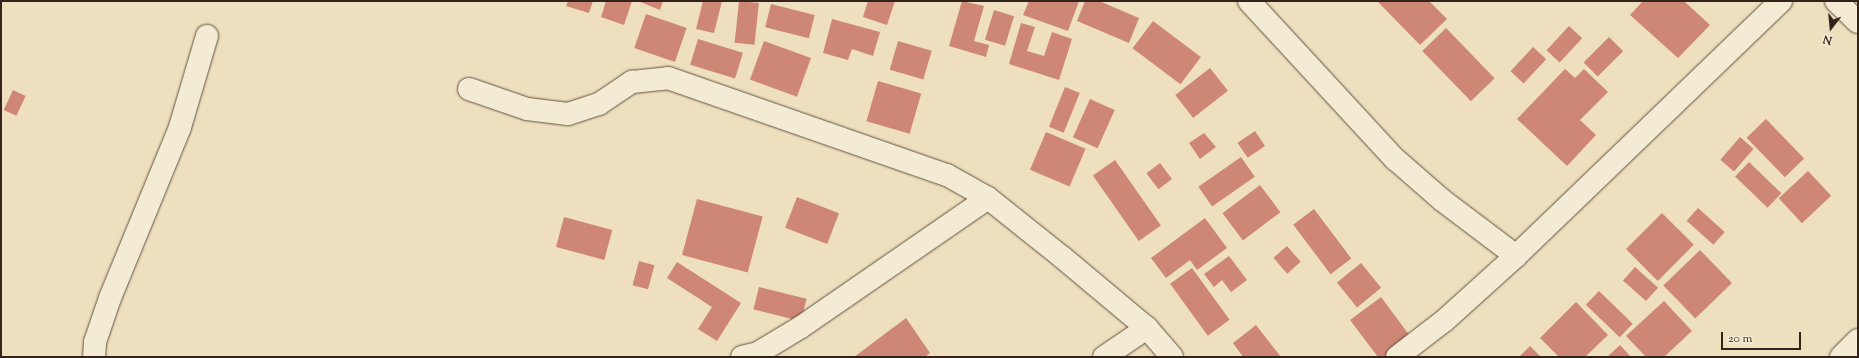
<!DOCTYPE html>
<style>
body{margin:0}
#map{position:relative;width:1859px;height:358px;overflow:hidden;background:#eee0be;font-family:"Sorts Mill Goudy",serif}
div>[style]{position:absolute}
.building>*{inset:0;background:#ce8774;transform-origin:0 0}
.roads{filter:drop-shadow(0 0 1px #625243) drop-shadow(0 0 1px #625243)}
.street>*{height:22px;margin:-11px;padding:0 11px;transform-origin:11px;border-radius:11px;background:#f4ebd5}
.secondary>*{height:22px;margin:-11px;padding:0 11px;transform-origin:11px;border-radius:11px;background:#f4ebd5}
span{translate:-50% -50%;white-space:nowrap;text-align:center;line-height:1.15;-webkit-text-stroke:3px #f4ebd5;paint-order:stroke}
.frame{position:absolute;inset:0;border:2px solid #34231a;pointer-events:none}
.north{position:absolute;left:1811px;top:8px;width:40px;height:40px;-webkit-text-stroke:3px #f4ebd5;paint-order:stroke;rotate:196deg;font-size:11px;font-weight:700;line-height:16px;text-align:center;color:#34231a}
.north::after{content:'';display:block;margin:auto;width:14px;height:18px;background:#34231a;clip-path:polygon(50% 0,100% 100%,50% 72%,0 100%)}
.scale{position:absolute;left:1721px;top:332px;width:80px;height:18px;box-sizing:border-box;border:2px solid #34231a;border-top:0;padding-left:5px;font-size:12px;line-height:14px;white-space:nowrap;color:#34231a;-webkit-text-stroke:3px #f4ebd5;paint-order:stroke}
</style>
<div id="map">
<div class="building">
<i style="clip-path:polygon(568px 1px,593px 1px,589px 13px,566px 6px)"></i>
<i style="clip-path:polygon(606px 1px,632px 1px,624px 25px,601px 17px)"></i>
<i style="clip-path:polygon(638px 1px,663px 1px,660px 10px)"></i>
<i style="clip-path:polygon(703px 1px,722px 1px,714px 33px,696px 29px)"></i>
<i style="left:739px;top:1px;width:20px;height:42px;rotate:6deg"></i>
<i style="clip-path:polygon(868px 1px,895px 1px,887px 25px,863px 17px)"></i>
<i style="clip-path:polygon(962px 1px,984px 6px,974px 41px,989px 45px,986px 57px,949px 46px)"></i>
<i style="clip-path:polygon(1029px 1px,1079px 1px,1068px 31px,1023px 15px)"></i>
<i style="clip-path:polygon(1085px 1px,1099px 1px,1139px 18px,1129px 43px,1077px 21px)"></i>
<i style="clip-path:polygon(1377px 1px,1429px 1px,1447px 19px,1420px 45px)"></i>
<i style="clip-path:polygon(1643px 1px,1684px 1px,1710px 25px,1678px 58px,1630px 15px)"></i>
<i style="left:771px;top:4px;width:45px;height:24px;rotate:14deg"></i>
<i style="left:994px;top:10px;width:21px;height:31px;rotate:17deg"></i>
<i style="left:646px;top:14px;width:43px;height:36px;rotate:19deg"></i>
<i style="clip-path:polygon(832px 19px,880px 32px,873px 56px,852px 49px,848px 60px,823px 53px)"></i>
<i style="left:1153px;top:21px;width:60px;height:34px;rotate:37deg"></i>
<i style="clip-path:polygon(1021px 23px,1035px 27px,1027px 51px,1044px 56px,1052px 32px,1072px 39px,1059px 80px,1009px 64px)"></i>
<i style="left:1569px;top:26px;width:18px;height:33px;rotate:43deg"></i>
<i style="left:1446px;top:28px;width:70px;height:33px;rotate:46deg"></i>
<i style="left:1609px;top:37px;width:20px;height:36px;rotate:45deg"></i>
<i style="left:698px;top:39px;width:47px;height:27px;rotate:17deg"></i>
<i style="left:764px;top:41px;width:50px;height:41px;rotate:20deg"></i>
<i style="left:898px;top:41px;width:35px;height:30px;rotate:16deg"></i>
<i style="left:1533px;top:47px;width:18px;height:33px;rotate:43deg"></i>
<i style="left:1210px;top:68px;width:29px;height:44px;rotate:52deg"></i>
<i style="clip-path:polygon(1565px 69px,1575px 78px,1584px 69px,1608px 92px,1580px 120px,1596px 135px,1567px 166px,1517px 119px)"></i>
<i style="left:878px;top:81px;width:45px;height:42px;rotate:16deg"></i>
<i style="left:1065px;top:87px;width:16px;height:43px;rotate:22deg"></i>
<i style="left:13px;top:90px;width:14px;height:22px;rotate:25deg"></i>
<i style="left:1090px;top:99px;width:27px;height:42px;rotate:24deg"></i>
<i style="left:1766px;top:119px;width:55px;height:27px;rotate:46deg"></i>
<i style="left:1255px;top:131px;width:18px;height:21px;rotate:56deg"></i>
<i style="left:1046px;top:132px;width:43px;height:41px;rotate:23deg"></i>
<i style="clip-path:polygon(1204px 133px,1216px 147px,1200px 159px,1189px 143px)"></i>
<i style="left:1740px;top:137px;width:18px;height:30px;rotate:41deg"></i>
<i style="left:1241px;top:157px;width:24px;height:52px;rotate:55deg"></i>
<i style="left:1115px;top:160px;width:80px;height:27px;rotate:55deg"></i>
<i style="left:1749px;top:162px;width:45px;height:20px;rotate:44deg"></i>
<i style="left:1160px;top:163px;width:20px;height:17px;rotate:53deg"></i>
<i style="left:1808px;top:171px;width:34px;height:40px;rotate:47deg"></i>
<i style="left:1260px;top:185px;width:34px;height:47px;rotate:53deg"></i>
<i style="left:797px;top:197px;width:45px;height:33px;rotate:21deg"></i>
<i style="left:697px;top:199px;width:68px;height:58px;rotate:15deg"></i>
<i style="left:1698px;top:208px;width:36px;height:17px;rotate:42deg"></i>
<i style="left:1314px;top:209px;width:62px;height:26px;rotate:53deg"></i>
<i style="left:1662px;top:213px;width:45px;height:51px;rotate:45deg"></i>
<i style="left:564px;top:217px;width:50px;height:31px;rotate:15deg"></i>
<i style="clip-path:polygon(1205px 218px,1227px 248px,1197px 270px,1190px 260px,1166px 278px,1151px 258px)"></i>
<i style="left:1287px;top:246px;width:21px;height:18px;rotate:49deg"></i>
<i style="left:1700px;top:250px;width:46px;height:51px;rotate:46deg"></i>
<i style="clip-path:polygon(1229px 256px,1247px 280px,1231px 292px,1222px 280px,1214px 287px,1204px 274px)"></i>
<i style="left:639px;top:261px;width:16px;height:25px;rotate:15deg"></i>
<i style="clip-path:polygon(677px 262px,741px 303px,717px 341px,698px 329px,712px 307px,667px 278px)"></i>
<i style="left:1361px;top:263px;width:32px;height:31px;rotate:51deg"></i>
<i style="left:1635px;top:267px;width:31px;height:18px;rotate:42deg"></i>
<i style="left:1192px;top:268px;width:64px;height:27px;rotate:54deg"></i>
<i style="left:759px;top:287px;width:49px;height:23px;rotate:14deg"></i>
<i style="left:1599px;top:291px;width:47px;height:19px;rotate:44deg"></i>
<i style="clip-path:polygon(1381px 297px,1413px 340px,1391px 357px,1378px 357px,1350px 320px)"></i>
<i style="clip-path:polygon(1664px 301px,1692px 331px,1664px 357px,1646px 357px,1626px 336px)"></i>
<i style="clip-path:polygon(1576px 302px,1608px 335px,1585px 357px,1559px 357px,1540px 338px)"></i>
<i style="clip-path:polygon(906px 318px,930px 353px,925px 357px,854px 357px)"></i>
<i style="clip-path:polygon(1256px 325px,1281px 357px,1243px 357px,1233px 343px)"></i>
<i style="clip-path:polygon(1620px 345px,1631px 357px,1607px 357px)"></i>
<i style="clip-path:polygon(1530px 346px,1541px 357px,1519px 357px)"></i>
</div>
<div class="roads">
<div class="street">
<i style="left:1249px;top:1px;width:215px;rotate:47.3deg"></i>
<i style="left:1395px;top:159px;width:62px;rotate:41.1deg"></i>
<i style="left:1442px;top:200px;width:93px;rotate:37.1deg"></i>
<i style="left:1836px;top:1px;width:30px;rotate:44deg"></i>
<i style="left:469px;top:89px;width:61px;rotate:19deg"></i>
<i style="left:527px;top:109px;width:41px;rotate:7deg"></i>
<i style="left:568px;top:114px;width:33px;rotate:-18deg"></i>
<i style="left:599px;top:104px;width:40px;rotate:-34deg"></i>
<i style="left:632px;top:82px;width:36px;rotate:-6deg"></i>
<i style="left:668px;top:78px;width:295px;rotate:19.2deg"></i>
<i style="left:947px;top:175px;width:47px;rotate:29.3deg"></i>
<i style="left:988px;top:198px;width:95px;rotate:38.6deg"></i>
<i style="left:1062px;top:257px;width:111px;rotate:39.9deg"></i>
<i style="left:1147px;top:328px;width:38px;rotate:49deg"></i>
<i style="left:94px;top:357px;width:15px;rotate:-86deg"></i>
<i style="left:95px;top:342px;width:46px;rotate:-71.2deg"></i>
<i style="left:110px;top:298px;width:185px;rotate:-67.7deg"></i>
<i style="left:180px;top:127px;width:95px;rotate:-73.5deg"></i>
<i style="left:742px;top:357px;width:16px;rotate:-14deg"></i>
<i style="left:758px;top:353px;width:50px;rotate:-31.2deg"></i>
<i style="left:801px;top:327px;width:227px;rotate:-34.6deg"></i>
<i style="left:1104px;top:357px;width:52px;rotate:-34deg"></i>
<i style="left:1397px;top:357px;width:59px;rotate:-37.5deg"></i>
<i style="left:1444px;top:321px;width:97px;rotate:-42.1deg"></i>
<i style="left:1516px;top:256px;width:368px;rotate:-43.9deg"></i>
</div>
<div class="secondary">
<i style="left:1841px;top:357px;width:24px;rotate:-45deg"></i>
</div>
</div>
<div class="frame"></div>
<div class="north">N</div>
<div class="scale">20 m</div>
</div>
